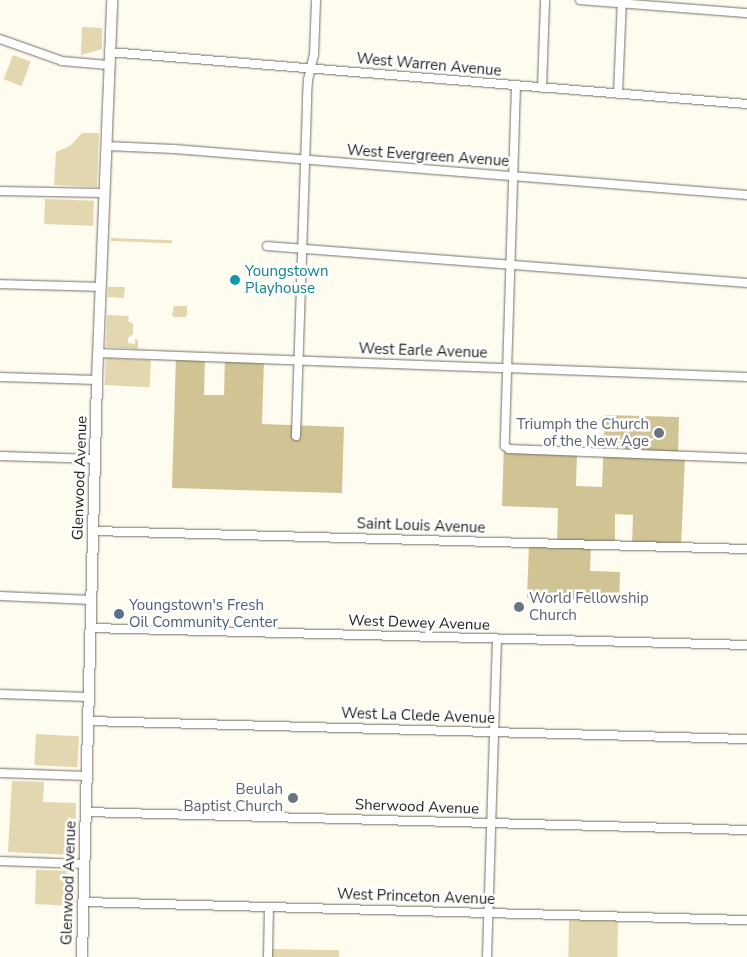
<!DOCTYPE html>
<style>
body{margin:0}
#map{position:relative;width:747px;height:957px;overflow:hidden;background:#fefbef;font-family:"Nunito Sans",sans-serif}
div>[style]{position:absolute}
.green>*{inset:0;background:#e2d7af;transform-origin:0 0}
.forest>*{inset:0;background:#d0c394}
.roads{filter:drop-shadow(0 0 1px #737066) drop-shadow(0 0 1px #737066)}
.minor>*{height:8px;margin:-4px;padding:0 4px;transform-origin:4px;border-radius:4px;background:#fff}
.major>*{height:10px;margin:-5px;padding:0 5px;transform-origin:5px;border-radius:5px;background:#fff}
.dots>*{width:14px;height:14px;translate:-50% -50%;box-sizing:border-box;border:2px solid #fff;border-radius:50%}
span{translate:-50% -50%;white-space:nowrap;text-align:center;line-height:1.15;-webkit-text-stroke:5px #fff;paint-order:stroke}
.street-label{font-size:15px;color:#1f1e19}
.culture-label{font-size:15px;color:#0d838f}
.left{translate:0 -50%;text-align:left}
.worship-label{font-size:15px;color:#5b616d}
.right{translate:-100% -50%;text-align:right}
.service-label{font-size:15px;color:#4e5e75}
</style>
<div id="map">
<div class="green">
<i style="clip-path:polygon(82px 27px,102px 28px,102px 49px,81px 55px)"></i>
<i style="left:13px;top:55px;width:19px;height:26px;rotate:21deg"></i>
<i style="clip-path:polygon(82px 133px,99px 133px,97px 187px,54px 185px,56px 152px,70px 146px)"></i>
<i style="left:45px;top:199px;width:49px;height:25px;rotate:2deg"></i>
<i style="left:111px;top:238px;width:61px;height:3px;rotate:2deg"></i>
<i style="clip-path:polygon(108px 287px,125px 287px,124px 298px,108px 297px)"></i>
<i style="clip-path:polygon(174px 306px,187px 306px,187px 315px,185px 317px,174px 317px,172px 315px)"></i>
<i style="clip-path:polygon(107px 315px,129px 316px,128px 321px,133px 324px,133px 334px,128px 338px,128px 343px,135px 344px,135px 339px,138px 340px,138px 349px,106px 347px)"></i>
<i style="left:106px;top:358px;width:45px;height:27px;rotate:3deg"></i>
<i style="left:36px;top:734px;width:43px;height:31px;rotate:3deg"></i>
<i style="clip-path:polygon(12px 781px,44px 782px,43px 802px,76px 803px,75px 852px,72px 855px,8px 852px)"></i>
<i style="clip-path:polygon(36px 870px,73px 871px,76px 875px,75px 885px,73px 885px,72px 889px,75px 889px,75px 906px,35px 904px)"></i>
<i style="left:569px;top:920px;width:49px;height:37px;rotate:1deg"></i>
<i style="left:272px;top:949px;width:67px;height:8px;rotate:1deg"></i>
</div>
<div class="forest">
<i style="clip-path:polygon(176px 356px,205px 357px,204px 395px,224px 395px,225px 357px,264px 359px,262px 424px,344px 427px,342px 493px,172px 488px)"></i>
<i style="clip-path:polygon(605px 415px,679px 417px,678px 455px,685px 456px,681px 547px,632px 546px,633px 515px,615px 514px,615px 545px,591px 545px,590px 571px,620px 572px,619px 601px,527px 598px,529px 543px,557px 543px,558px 508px,502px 506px,504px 443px,505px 446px,577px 452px,576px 486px,602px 487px)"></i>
</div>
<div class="roads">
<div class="minor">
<i style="left:580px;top:0;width:168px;rotate:4.5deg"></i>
<i style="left:0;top:39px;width:66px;rotate:19.5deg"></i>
<i style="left:62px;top:61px;width:46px;rotate:5deg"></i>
<i style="left:109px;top:52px;width:640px;rotate:4.66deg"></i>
<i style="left:516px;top:86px;width:360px;rotate:91.8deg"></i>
<i style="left:505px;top:446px;width:5px;rotate:37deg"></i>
<i style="left:509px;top:449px;width:238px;rotate:2.2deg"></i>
<i style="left:542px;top:88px;width:88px;rotate:-88deg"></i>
<i style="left:618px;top:94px;width:94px;rotate:-87.6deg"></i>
<i style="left:106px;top:146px;width:68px;rotate:2.5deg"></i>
<i style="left:174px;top:149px;width:575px;rotate:4.59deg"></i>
<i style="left:0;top:191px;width:103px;rotate:1.1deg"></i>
<i style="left:267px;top:246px;width:481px;rotate:4.4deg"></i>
<i style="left:0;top:284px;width:100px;rotate:1.7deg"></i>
<i style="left:98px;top:353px;width:649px;rotate:2.12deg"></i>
<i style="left:0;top:377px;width:97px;rotate:1.8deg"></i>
<i style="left:296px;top:436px;width:338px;rotate:-88.1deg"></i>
<i style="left:307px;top:98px;width:18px;rotate:-87deg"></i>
<i style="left:308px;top:80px;width:26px;rotate:-77deg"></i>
<i style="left:314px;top:55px;width:55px;rotate:-87.9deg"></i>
<i style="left:0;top:456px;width:95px;rotate:1.8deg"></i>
<i style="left:94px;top:531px;width:653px;rotate:1.58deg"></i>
<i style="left:0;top:596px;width:91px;rotate:2.5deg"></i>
<i style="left:91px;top:628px;width:656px;rotate:1.48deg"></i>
<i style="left:0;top:694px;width:89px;rotate:1.9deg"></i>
<i style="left:89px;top:721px;width:658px;rotate:1.57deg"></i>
<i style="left:0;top:773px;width:87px;rotate:2deg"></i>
<i style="left:86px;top:812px;width:661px;rotate:1.56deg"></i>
<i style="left:0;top:861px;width:85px;rotate:2deg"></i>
<i style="left:84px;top:902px;width:663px;rotate:1.56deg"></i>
<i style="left:268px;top:957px;width:50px;rotate:-88.9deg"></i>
<i style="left:487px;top:957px;width:318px;rotate:-88.2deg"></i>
</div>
<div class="major">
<i style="left:82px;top:957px;width:577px;rotate:-88.51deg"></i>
<i style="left:97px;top:380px;width:380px;rotate:-87.7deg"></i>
</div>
</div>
<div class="dots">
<i style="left:235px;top:280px;background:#0f9aa8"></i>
<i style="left:659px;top:433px;background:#6b7280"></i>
<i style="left:519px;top:607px;background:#6b7280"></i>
<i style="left:119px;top:614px;background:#5c6f8a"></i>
<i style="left:293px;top:798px;background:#6b7280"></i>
</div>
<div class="street-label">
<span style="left:429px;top:65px;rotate:5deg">West Warren Avenue</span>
<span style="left:428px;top:156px;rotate:4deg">West Evergreen Avenue</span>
<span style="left:423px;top:351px;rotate:2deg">West Earle Avenue</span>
<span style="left:80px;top:478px;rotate:-88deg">Glenwood Avenue</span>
<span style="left:421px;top:526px;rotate:2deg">Saint Louis Avenue</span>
<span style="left:419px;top:623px;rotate:2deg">West Dewey Avenue</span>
<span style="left:418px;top:716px;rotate:2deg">West La Clede Avenue</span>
<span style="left:417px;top:807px;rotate:2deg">Sherwood Avenue</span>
<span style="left:69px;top:883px;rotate:-88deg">Glenwood Avenue</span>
<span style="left:416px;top:897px;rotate:2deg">West Princeton Avenue</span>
</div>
<div class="culture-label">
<span class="left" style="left:245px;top:280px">Youngstown<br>Playhouse</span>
</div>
<div class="worship-label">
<span class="right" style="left:649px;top:433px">Triumph the Church<br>of the New Age</span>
<span class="left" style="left:529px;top:607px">World Fellowship<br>Church</span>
<span class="right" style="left:283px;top:798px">Beulah<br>Baptist Church</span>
</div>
<div class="service-label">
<span class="left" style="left:129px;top:614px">Youngstown's Fresh<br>Oil Community Center</span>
</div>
</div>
